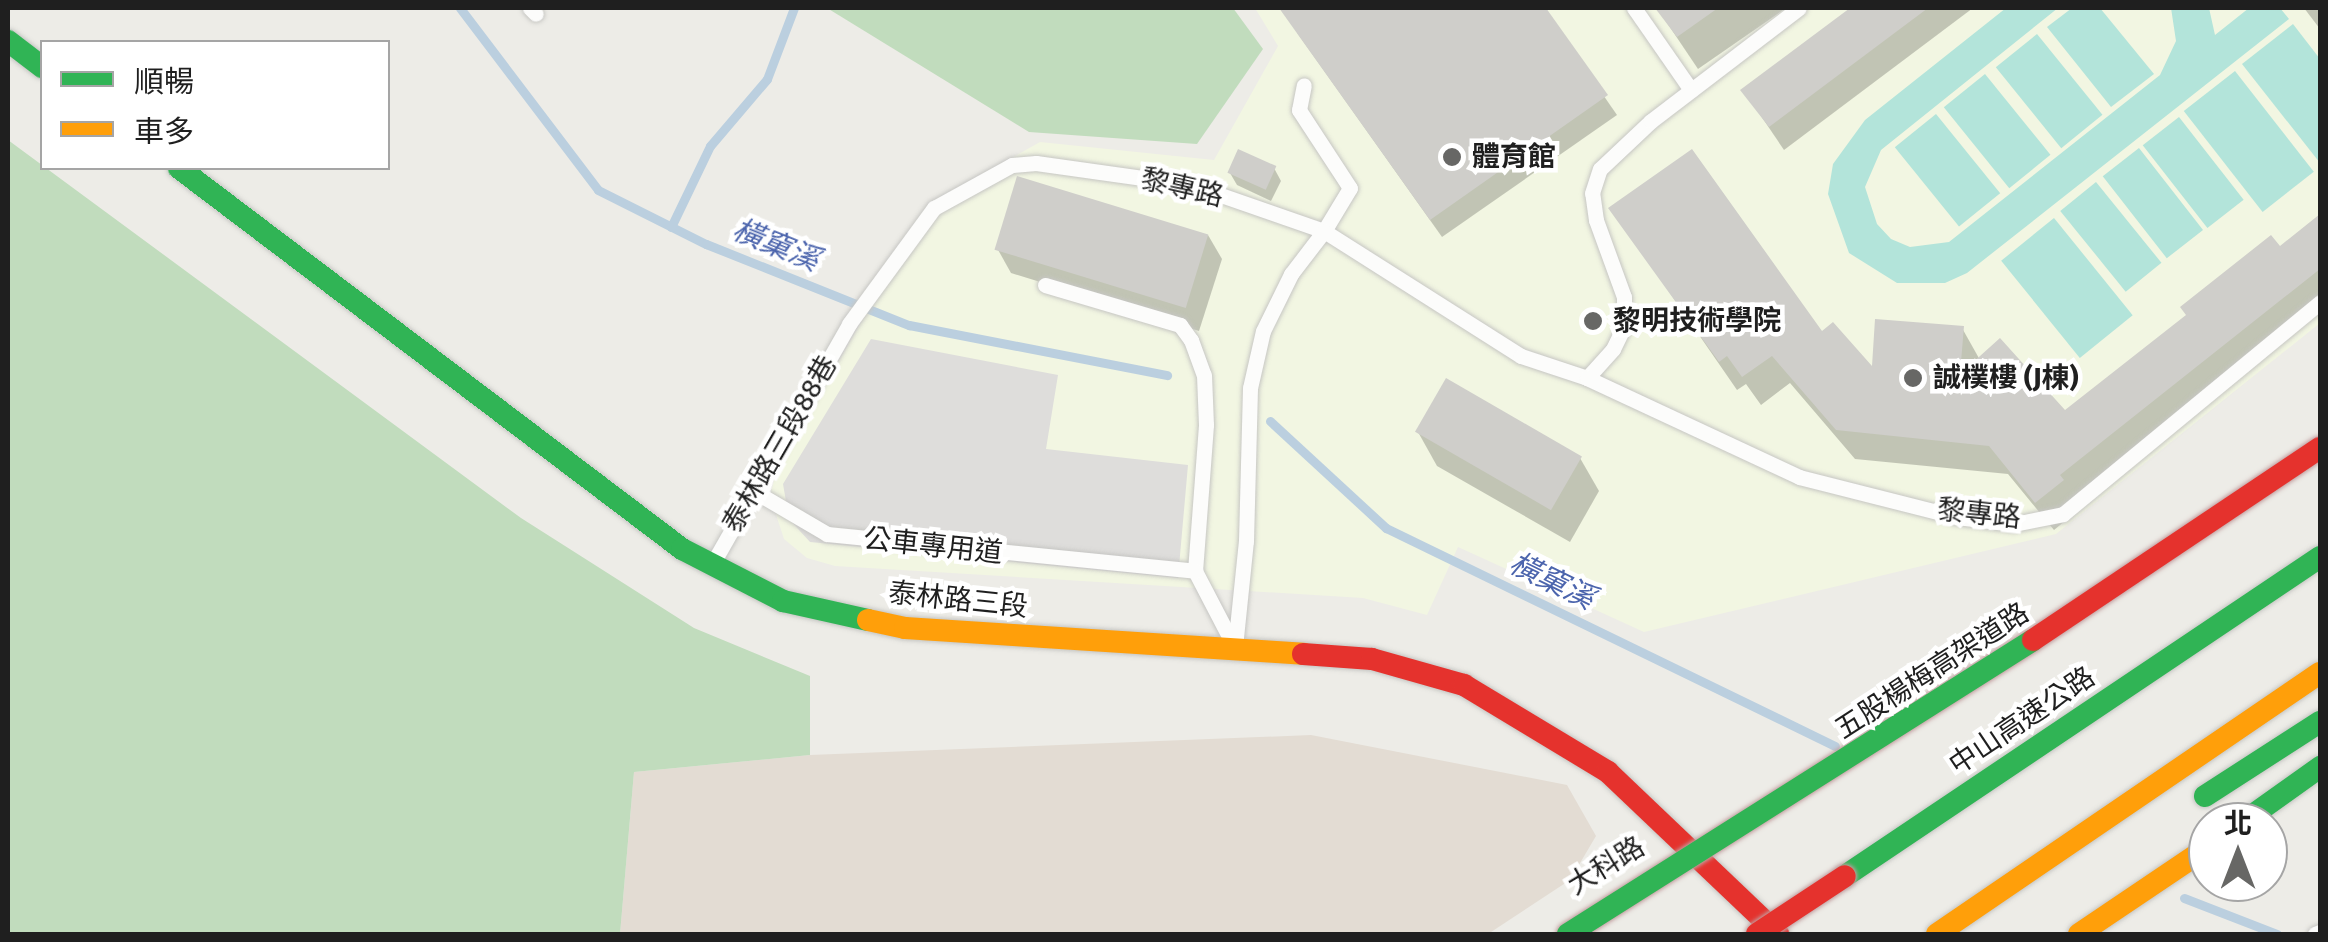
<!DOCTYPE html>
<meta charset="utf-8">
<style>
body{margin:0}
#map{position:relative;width:2328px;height:942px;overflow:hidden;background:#edece7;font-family:"Fira Sans","Noto Sans TC",sans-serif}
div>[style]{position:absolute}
.education>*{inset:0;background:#f2f6e2}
.military>*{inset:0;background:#e3dcd3}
.forest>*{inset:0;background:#c1dcbd}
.pitch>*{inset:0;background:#b3e4da;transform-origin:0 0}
.parking>*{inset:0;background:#dedddb}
.shadow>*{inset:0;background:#0003}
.stream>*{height:9px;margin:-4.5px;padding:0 4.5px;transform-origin:4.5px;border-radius:4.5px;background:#bbcfdf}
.building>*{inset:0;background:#cfceca;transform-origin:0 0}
.roads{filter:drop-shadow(0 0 2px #c6c6c3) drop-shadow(0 0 2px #c6c6c3)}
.lane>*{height:15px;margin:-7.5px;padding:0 7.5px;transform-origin:7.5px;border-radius:7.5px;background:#fcfcfb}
.fast>*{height:22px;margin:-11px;padding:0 11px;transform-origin:11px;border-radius:11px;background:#30b455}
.slow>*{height:22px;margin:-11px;padding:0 11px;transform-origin:11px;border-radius:11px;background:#ff9f0a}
.jam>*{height:22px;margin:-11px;padding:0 11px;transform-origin:11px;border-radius:11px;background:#e5322d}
.bridges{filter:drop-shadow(0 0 2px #c2a0a1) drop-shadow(0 0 2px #c2a0a1)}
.fast-bridge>*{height:22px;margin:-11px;padding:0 11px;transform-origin:11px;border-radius:11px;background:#30b455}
.jam-bridge>*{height:22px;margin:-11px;padding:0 11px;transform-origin:11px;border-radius:11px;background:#e5322d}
.dots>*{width:28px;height:28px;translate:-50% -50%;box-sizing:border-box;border:5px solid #fff;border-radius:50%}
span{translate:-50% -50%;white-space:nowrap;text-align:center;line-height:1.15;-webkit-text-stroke:9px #fff;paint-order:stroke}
.poi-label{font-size:28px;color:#1f1f1f;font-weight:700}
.left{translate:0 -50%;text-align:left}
.street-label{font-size:28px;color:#1f1f1f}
.water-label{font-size:30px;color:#4c65ad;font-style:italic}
.frame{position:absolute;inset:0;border:10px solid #1f1f1f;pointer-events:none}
.legend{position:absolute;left:40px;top:40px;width:350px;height:130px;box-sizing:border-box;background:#fff;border:2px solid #a5a5a5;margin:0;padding:12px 18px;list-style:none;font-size:30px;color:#1f1f1f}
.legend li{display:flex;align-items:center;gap:20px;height:50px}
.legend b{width:50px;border:2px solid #a5a5a5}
.north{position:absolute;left:2188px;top:802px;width:100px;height:100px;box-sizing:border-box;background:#fff;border:2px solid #a5a5a5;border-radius:50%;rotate:0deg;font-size:28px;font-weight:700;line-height:40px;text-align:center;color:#1f1f1f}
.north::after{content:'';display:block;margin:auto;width:35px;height:45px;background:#676765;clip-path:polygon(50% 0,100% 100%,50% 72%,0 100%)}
</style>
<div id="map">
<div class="education">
<i style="clip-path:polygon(1255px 8px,2320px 8px,2320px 323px,2056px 534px,1644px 632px,1458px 547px,1427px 615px,1363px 598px,835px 566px,807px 558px,784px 539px,770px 496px,776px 472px,928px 205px,1040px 142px,1214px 160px,1278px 46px)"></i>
</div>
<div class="military">
<i style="clip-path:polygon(1311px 735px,1567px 785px,1596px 836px,1570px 880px,1488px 934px,620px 934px,634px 772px,810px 755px)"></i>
</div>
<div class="forest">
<i style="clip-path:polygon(827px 8px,1233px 8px,1263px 49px,1197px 144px,1029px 132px)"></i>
<i style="clip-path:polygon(8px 140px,521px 518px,694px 628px,810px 676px,810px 755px,634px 772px,620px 934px,8px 934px)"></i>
</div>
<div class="pitch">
<i style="clip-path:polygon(2006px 8px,2058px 8px,1881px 150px,1865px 187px,1877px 224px,1891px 239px,1910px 247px,1949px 242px,2160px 75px,2176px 41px,2171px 8px,2209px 8px,2215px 35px,2249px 8px,2280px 8px,2289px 19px,1967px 273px,1945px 283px,1897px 283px,1849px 253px,1828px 194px,1833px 164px,1865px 120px)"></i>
<i style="clip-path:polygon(2072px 8px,2100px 8px,2154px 74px,2111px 107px,2047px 27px)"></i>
<i style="clip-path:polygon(2293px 24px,2320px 59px,2320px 163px,2242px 64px)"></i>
<i style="left:2037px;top:34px;width:104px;height:53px;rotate:51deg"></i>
<i style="left:2235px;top:71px;width:128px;height:65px;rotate:52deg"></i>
<i style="left:1985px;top:74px;width:104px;height:53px;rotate:51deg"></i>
<i style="left:1936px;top:114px;width:102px;height:53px;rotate:51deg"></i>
<i style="left:2179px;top:117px;width:105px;height:46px;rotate:52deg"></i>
<i style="left:2139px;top:148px;width:104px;height:46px;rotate:52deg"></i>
<i style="left:2096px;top:182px;width:104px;height:46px;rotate:51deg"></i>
<i style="left:2054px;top:218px;width:125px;height:68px;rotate:51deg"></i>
</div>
<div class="parking">
<i style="clip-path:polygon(871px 339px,1058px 375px,1046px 449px,1188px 465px,1178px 578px,810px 542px,789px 519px,783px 484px)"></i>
</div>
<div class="shadow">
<i style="clip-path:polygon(1299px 8px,1543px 8px,1617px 115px,1442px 237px,1298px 34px,1288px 16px)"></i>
<i style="clip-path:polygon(1657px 8px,1786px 8px,1698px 69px)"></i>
<i style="clip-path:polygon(1854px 8px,1973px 8px,1784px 150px,1744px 91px)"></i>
<i style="clip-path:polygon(2304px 8px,2320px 8px,2320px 29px)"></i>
<i style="clip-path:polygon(1274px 168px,1281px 181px,1271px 201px,1237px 185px,1230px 173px)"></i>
<i style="clip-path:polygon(1612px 209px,1874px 372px,1962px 328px,1980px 360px,2065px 414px,2320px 217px,2320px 311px,2054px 530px,2008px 474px,1855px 459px,1790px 383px,1761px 405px,1746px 384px,1737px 390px)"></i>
<i style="clip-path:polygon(1208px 235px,1222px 259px,1199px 331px,1011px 273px,997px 248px)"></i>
<i style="clip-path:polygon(1418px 432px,1580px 458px,1599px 491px,1570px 542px,1437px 466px)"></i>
</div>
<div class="stream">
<i style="left:460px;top:8px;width:228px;rotate:52.8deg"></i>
<i style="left:598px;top:190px;width:121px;rotate:26.6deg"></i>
<i style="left:706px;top:244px;width:219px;rotate:21.8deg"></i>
<i style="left:909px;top:325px;width:263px;rotate:11deg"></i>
<i style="left:671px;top:227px;width:90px;rotate:-64.3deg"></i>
<i style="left:710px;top:146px;width:88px;rotate:-49.6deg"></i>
<i style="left:767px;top:79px;width:76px;rotate:-69.2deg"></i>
<i style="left:1270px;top:421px;width:158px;rotate:42.7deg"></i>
<i style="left:1386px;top:528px;width:499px;rotate:25.9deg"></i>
<i style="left:2184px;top:898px;width:100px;rotate:21.2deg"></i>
</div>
<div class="building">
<i style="clip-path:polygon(1279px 8px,1546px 8px,1608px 95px,1430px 220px)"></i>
<i style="clip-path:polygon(1655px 8px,1718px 8px,1677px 37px)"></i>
<i style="clip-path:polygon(1850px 8px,1928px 8px,1769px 127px,1740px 90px)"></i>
<i style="left:1238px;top:149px;width:42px;height:26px;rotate:24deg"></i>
<i style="clip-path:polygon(1692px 149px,1822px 331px,1833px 322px,1872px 366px,1875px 319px,1964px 326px,1960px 374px,2000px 338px,2065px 410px,2186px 315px,2180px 307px,2271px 235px,2280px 246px,2320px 214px,2320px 269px,2060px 475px,2064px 480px,2035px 503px,1989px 446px,1836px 430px,1772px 356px,1742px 377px,1727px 356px,1719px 362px,1608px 208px)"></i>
<i style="left:1017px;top:176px;width:200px;height:77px;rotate:17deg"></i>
<i style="left:1446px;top:378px;width:157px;height:62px;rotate:30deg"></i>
</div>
<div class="roads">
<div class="lane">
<i style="left:530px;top:8px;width:8px;rotate:45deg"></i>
<i style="left:1634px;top:8px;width:100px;rotate:55.2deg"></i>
<i style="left:1045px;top:285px;width:141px;rotate:16.5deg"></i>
<i style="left:1180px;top:325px;width:19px;rotate:54deg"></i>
<i style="left:1191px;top:340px;width:37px;rotate:70deg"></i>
<i style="left:1204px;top:375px;width:50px;rotate:87.7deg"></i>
<i style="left:1206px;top:425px;width:146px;rotate:94.3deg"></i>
<i style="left:1195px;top:571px;width:82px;rotate:62.5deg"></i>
<i style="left:1587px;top:378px;width:39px;rotate:-48deg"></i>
<i style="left:1613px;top:349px;width:25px;rotate:-64deg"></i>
<i style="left:1624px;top:326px;width:29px;rotate:-90deg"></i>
<i style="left:1624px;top:297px;width:82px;rotate:-110deg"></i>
<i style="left:1596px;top:220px;width:27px;rotate:-98deg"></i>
<i style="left:1592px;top:193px;width:25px;rotate:-72deg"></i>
<i style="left:1600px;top:169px;width:70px;rotate:-43.3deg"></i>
<i style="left:1651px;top:121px;width:186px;rotate:-37.4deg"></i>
<i style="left:752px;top:490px;width:87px;rotate:30.4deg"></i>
<i style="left:827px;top:534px;width:370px;rotate:5.7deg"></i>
<i style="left:714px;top:561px;width:273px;rotate:-60.3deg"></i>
<i style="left:849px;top:324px;width:144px;rotate:-53.8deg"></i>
<i style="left:934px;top:208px;width:89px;rotate:-28.9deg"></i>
<i style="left:1012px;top:165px;width:24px;rotate:-5deg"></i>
<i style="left:1036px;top:163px;width:158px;rotate:8deg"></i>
<i style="left:1192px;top:185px;width:140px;rotate:19.2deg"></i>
<i style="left:1324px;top:231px;width:50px;rotate:-58.8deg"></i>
<i style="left:1350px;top:188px;width:93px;rotate:-123.2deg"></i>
<i style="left:1299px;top:110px;width:25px;rotate:-79deg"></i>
<i style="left:1235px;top:647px;width:107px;rotate:-84.1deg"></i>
<i style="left:1246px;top:541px;width:153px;rotate:-88.5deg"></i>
<i style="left:1250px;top:388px;width:58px;rotate:-77.2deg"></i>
<i style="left:1263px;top:331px;width:64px;rotate:-63.8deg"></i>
<i style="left:1291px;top:274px;width:54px;rotate:-52.5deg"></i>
<i style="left:1324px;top:231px;width:233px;rotate:32.4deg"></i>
<i style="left:1521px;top:356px;width:70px;rotate:18.4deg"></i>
<i style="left:1587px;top:378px;width:234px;rotate:25deg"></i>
<i style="left:1799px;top:477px;width:163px;rotate:14.2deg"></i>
<i style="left:1957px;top:517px;width:57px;rotate:7deg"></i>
<i style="left:2014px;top:524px;width:50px;rotate:-11.5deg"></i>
<i style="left:2063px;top:514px;width:333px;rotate:-39.5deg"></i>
<i style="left:2315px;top:934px;width:5px;rotate:-22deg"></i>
</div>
<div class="fast">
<i style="left:8px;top:41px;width:43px;rotate:37.4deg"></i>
<i style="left:179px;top:168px;width:631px;rotate:37.14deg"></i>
<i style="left:682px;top:549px;width:114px;rotate:27.2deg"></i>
<i style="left:783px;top:601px;width:87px;rotate:12.6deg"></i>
<i style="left:2205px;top:796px;width:137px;rotate:-32.8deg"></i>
<i style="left:2243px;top:822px;width:95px;rotate:-35.5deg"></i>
<i style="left:1845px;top:876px;width:572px;rotate:-33.88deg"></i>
</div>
<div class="slow">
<i style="left:868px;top:620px;width:38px;rotate:12deg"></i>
<i style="left:905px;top:628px;width:399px;rotate:3.7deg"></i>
<i style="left:1937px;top:934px;width:463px;rotate:-34.3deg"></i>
<i style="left:2079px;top:934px;width:156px;rotate:-34deg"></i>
</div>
<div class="jam">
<i style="left:1303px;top:654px;width:69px;rotate:4.1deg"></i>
<i style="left:1372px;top:659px;width:96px;rotate:15.8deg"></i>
<i style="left:1464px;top:685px;width:168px;rotate:31.1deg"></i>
<i style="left:1608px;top:772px;width:235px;rotate:43.6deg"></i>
</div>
</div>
<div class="bridges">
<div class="fast-bridge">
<i style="left:1568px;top:934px;width:550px;rotate:-32.3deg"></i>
</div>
<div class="jam-bridge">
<i style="left:2033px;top:640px;width:345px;rotate:-33.8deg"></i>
<i style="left:1757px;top:934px;width:105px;rotate:-33.4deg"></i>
</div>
</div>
<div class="dots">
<i style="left:1452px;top:157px;background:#676765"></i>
<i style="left:1593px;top:321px;background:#676765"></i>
<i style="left:1913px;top:378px;background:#676765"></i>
</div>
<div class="poi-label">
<span class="left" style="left:1472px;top:157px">體育館</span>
<span class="left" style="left:1613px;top:321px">黎明技術學院</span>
<span class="left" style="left:1933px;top:378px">誠樸樓 (J棟)</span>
</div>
<div class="street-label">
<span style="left:1182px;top:188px;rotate:13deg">黎專路</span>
<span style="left:780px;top:444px;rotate:-60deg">泰林路三段88巷</span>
<span style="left:1979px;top:514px;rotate:6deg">黎專路</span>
<span style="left:933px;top:546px;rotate:6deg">公車專用道</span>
<span style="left:958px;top:600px;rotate:6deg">泰林路三段</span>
<span style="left:1932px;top:671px;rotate:-33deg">五股楊梅高架道路</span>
<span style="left:2022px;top:721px;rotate:-34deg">中山高速公路</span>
<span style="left:1606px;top:866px;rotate:-31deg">大科路</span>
</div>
<div class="water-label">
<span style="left:776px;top:245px;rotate:22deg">橫窠溪</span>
<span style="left:1552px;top:581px;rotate:26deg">橫窠溪</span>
</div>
<div class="frame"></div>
<ul class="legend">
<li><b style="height:12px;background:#30b455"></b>順暢</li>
<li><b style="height:12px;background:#ff9f0a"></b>車多</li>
</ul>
<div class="north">北</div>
</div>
